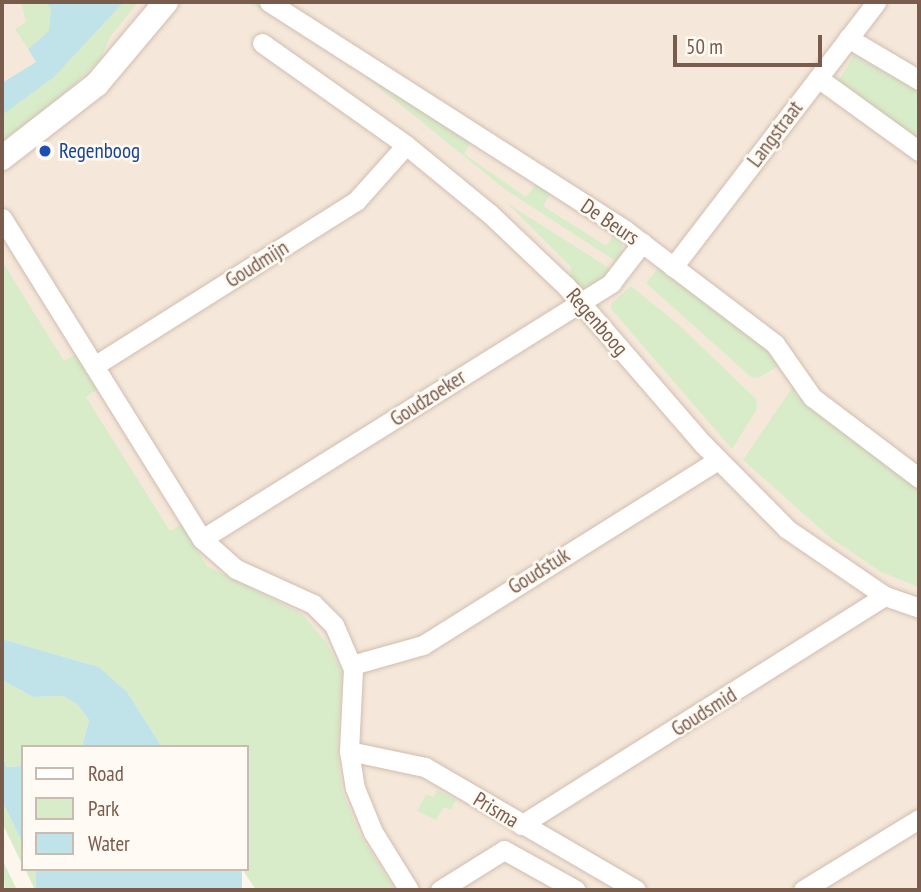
<!DOCTYPE html>
<style>
body{margin:0}
#map{position:relative;width:921px;height:892px;overflow:hidden;background:#fdf6ec;font-family:"PT Sans Narrow",sans-serif}
div>[style]{position:absolute}
.residential>*{inset:0;background:#f5e8da}
.green>*{inset:0;background:#d8ecc9}
.water>*{inset:0;background:#bfe3e8;transform-origin:0 0}
.roads{filter:drop-shadow(0 0 2px #d1beb0) drop-shadow(0 0 2px #d1beb0)}
.minor>*{height:19px;margin:-9.5px;padding:0 9.5px;transform-origin:9.5px;border-radius:9.5px;background:#fff}
.tertiary>*{height:24px;margin:-12px;padding:0 12px;transform-origin:12px;border-radius:12px;background:#fff}
.dots>*{width:19px;height:19px;translate:-50% -50%;box-sizing:border-box;border:4px solid #fffaf3;border-radius:50%}
span{translate:-50% -50%;white-space:nowrap;text-align:center;line-height:1.15;-webkit-text-stroke:5px #fffaf3;paint-order:stroke}
.street-label{font-size:21px;color:#7a5c4d}
.transit-label{font-size:21px;color:#164399}
.left{translate:0 -50%;text-align:left}
.frame{position:absolute;inset:0;border:4px solid #7a5c4d;pointer-events:none}
.legend{position:absolute;left:21px;top:745px;width:228px;height:126px;box-sizing:border-box;background:#fffaf3;border:2px solid #cabbb1;margin:0;padding:9px 12px;list-style:none;font-size:21px;color:#7a5c4d}
.legend li{display:flex;align-items:center;gap:14px;height:35px}
.legend b{width:35px;border:2px solid #cabbb1}
.scale{position:absolute;left:673px;top:35px;width:149px;height:32px;box-sizing:border-box;border:4px solid #7a5c4d;border-top:0;padding-left:9px;font-size:21px;line-height:24px;white-space:nowrap;color:#7a5c4d;-webkit-text-stroke:5px #fffaf3;paint-order:stroke}
</style>
<div id="map">
<div class="residential">
<i style="clip-path:polygon(2px 2px,919px 2px,919px 890px,371px 890px,2px 289px)"></i>
</div>
<div class="green">
<i style="clip-path:polygon(21px 2px,46px 2px,51px 9px,49px 31px,28px 49px,15px 29px,26px 22px)"></i>
<i style="clip-path:polygon(124px 2px,138px 2px,110px 37px,100px 60px,43px 114px,2px 140px,2px 114px,54px 77px)"></i>
<i style="clip-path:polygon(244px 2px,257px 2px,472px 140px,464px 154px,526px 197px,537px 183px,551px 192px,543px 206px,606px 246px,614px 235px,622px 243px,621px 256px,617px 262px,506px 190px,351px 65px,265px 10px)"></i>
<i style="clip-path:polygon(854px 55px,919px 92px,919px 146px,835px 86px)"></i>
<i style="clip-path:polygon(507px 203px,612px 270px,609px 276px,582px 291px,570px 277px,571px 267px)"></i>
<i style="clip-path:polygon(2px 261px,64px 361px,76px 354px,98px 389px,86px 397px,170px 531px,182px 524px,207px 566px,302px 614px,326px 642px,342px 673px,337px 752px,342px 790px,359px 833px,395px 890px,256px 890px,242px 869px,247px 869px,247px 747px,162px 747px,127px 692px,99px 667px,2px 639px)"></i>
<i style="clip-path:polygon(659px 267px,776px 354px,780px 365px,758px 378px,751px 377px,646px 283px)"></i>
<i style="clip-path:polygon(631px 286px,679px 325px,756px 399px,757px 409px,732px 449px,611px 309px,611px 304px)"></i>
<i style="clip-path:polygon(793px 386px,797px 396px,919px 488px,919px 587px,881px 572px,832px 539px,743px 460px)"></i>
<i style="clip-path:polygon(2px 680px,33px 697px,63px 696px,77px 704px,89px 720px,82px 747px,23px 747px,23px 766px,6px 767px,2px 752px)"></i>
<i style="clip-path:polygon(437px 790px,456px 800px,451px 810px,444px 807px,436px 820px,417px 811px,426px 794px,434px 797px)"></i>
<i style="clip-path:polygon(2px 801px,23px 844px,23px 866px,2px 823px)"></i>
<i style="clip-path:polygon(2px 859px,17px 890px,5px 890px)"></i>
<i style="clip-path:polygon(25px 869px,36px 869px,46px 890px,35px 890px)"></i>
</div>
<div class="water">
<i style="clip-path:polygon(46px 2px,124px 2px,54px 77px,2px 115px,2px 83px,36px 62px,28px 49px,49px 31px,51px 9px)"></i>
<i style="clip-path:polygon(2px 639px,99px 667px,127px 692px,162px 747px,82px 747px,89px 720px,77px 704px,63px 696px,33px 697px,2px 680px)"></i>
<i style="clip-path:polygon(2px 752px,6px 767px,23px 766px,23px 844px,2px 801px)"></i>
<i style="left:36px;top:869px;width:206px;height:23px"></i>
</div>
<div class="roads">
<div class="minor">
<i style="left:269px;top:2px;width:423px;rotate:32.6deg"></i>
<i style="left:625px;top:230px;width:188px;rotate:37.2deg"></i>
<i style="left:775px;top:344px;width:65px;rotate:55.1deg"></i>
<i style="left:812px;top:397px;width:134px;rotate:37.1deg"></i>
<i style="left:848px;top:38px;width:82px;rotate:30.6deg"></i>
<i style="left:262px;top:43px;width:176px;rotate:35.3deg"></i>
<i style="left:406px;top:145px;width:109px;rotate:39.4deg"></i>
<i style="left:490px;top:214px;width:105px;rotate:43.5deg"></i>
<i style="left:566px;top:286px;width:209px;rotate:49.1deg"></i>
<i style="left:703px;top:444px;width:120px;rotate:45.3deg"></i>
<i style="left:787px;top:529px;width:119px;rotate:34.4deg"></i>
<i style="left:885px;top:596px;width:36px;rotate:19deg"></i>
<i style="left:818px;top:78px;width:125px;rotate:35.9deg"></i>
<i style="left:2px;top:218px;width:378px;rotate:58.1deg"></i>
<i style="left:202px;top:539px;width:45px;rotate:41.4deg"></i>
<i style="left:236px;top:569px;width:85px;rotate:24.4deg"></i>
<i style="left:313px;top:604px;width:30px;rotate:45deg"></i>
<i style="left:334px;top:625px;width:48px;rotate:66.6deg"></i>
<i style="left:353px;top:669px;width:82px;rotate:92.8deg"></i>
<i style="left:349px;top:751px;width:37px;rotate:81deg"></i>
<i style="left:355px;top:788px;width:48px;rotate:67.8deg"></i>
<i style="left:373px;top:832px;width:68px;rotate:58.2deg"></i>
<i style="left:673px;top:267px;width:334px;rotate:-52.5deg"></i>
<i style="left:94px;top:366px;width:310px;rotate:-32.2deg"></i>
<i style="left:356px;top:201px;width:75px;rotate:-48.2deg"></i>
<i style="left:202px;top:539px;width:483px;rotate:-32deg"></i>
<i style="left:611px;top:283px;width:51px;rotate:-52.2deg"></i>
<i style="left:352px;top:665px;width:74px;rotate:-15.7deg"></i>
<i style="left:423px;top:645px;width:348px;rotate:-32.1deg"></i>
<i style="left:349px;top:751px;width:78px;rotate:11.9deg"></i>
<i style="left:425px;top:767px;width:244px;rotate:30.2deg"></i>
<i style="left:521px;top:825px;width:430px;rotate:-32.2deg"></i>
<i style="left:440px;top:890px;width:75px;rotate:-32deg"></i>
<i style="left:504px;top:850px;width:82px;rotate:29.1deg"></i>
<i style="left:803px;top:890px;width:136px;rotate:-31.5deg"></i>
</div>
<div class="tertiary">
<i style="left:2px;top:158px;width:120px;rotate:-37.9deg"></i>
<i style="left:97px;top:84px;width:107px;rotate:-49.9deg"></i>
</div>
</div>
<div class="dots">
<i style="left:45px;top:151px;background:#1a4fb4"></i>
</div>
<div class="street-label">
<span style="left:775px;top:134px;rotate:-53deg">Langstraat</span>
<span style="left:610px;top:222px;rotate:34deg">De Beurs</span>
<span style="left:257px;top:264px;rotate:-32deg">Goudmijn</span>
<span style="left:597px;top:322px;rotate:49deg">Regenboog</span>
<span style="left:428px;top:398px;rotate:-33deg">Goudzoeker</span>
<span style="left:539px;top:571px;rotate:-32deg">Goudstuk</span>
<span style="left:704px;top:712px;rotate:-32deg">Goudsmid</span>
<span style="left:496px;top:810px;rotate:31deg">Prisma</span>
</div>
<div class="transit-label">
<span class="left" style="left:59px;top:151px">Regenboog</span>
</div>
<div class="frame"></div>
<ul class="legend">
<li><b style="height:9px;background:#fff"></b>Road</li>
<li><b style="height:19px;background:#d8ecc9"></b>Park</li>
<li><b style="height:19px;background:#bfe3e8"></b>Water</li>
</ul>
<div class="scale">50 m</div>
</div>
